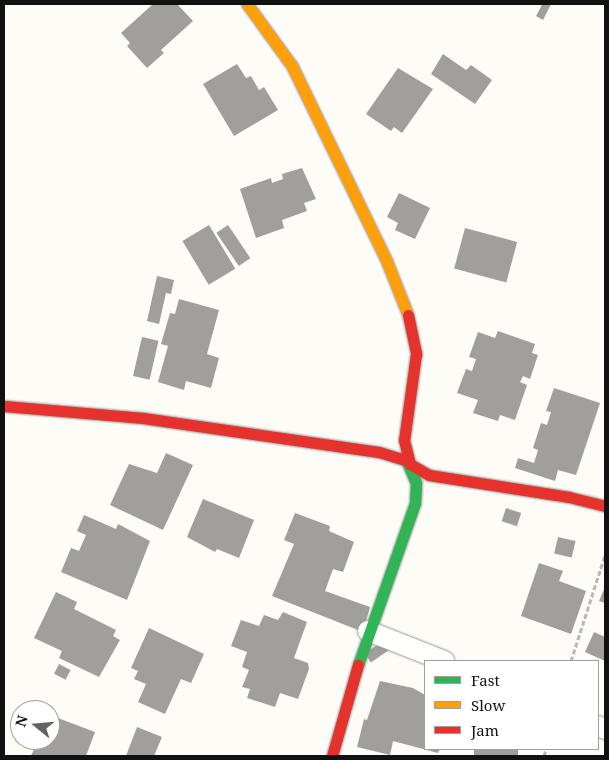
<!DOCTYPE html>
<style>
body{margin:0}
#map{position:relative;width:609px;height:760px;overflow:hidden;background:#fdfcf7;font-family:"Noto Serif",serif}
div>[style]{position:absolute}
.building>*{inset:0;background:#a19f9c;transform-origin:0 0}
.path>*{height:3px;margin-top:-1.5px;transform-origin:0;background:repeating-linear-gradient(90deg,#b9b9b8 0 5px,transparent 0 7.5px)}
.roads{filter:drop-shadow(0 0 1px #979795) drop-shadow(0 0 1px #979795)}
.street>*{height:20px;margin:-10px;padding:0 10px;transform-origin:10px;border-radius:10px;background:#fffffe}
.fast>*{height:11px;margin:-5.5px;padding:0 5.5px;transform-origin:5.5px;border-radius:5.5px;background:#30b455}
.slow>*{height:11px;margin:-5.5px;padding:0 5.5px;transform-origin:5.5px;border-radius:5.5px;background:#ff9f0a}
.jam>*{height:11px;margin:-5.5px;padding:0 5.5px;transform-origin:5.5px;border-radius:5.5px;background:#e5322d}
span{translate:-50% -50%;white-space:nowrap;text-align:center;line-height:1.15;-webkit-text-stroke:5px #fff;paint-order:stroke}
.frame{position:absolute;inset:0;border:5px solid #111;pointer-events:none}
.legend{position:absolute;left:424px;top:660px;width:175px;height:90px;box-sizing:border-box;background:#fff;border:1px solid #a0a0a0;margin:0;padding:6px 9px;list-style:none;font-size:15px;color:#111}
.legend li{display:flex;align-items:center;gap:10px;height:25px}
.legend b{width:25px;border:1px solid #a0a0a0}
.north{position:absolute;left:10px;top:700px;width:50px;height:50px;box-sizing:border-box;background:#fff;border:1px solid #a0a0a0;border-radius:50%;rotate:287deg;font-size:14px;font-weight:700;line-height:20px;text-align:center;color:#111}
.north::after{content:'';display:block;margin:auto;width:18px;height:22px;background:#646362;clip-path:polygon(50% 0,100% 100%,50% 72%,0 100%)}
</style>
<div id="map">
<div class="building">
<i style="clip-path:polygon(153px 4px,177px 4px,193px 21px,161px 50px,164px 53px,147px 68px,127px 46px,130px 43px,121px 33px)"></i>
<i style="clip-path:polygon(538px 4px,551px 4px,543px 20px,536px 16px,542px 5px)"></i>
<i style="clip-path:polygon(443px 54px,466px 70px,471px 65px,492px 80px,475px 104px,431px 74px)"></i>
<i style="clip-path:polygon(237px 64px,246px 78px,251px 76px,259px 90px,264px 87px,278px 110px,234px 136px,203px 84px)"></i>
<i style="clip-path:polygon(398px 68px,433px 89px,402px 133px,394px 127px,391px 131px,366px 114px)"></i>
<i style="clip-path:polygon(302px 168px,316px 199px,304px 203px,307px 211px,282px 220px,284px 228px,256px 238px,240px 189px,271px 178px,272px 183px,283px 179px,282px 174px)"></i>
<i style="clip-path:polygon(399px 193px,430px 208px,415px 239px,395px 230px,398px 223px,387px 217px)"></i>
<i style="left:209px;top:225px;width:51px;height:31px;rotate:59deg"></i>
<i style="left:228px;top:225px;width:40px;height:14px;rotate:56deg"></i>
<i style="left:465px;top:228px;width:54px;height:42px;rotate:15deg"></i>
<i style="clip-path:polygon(157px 276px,174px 280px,171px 294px,166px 293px,159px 324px,147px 321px)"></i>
<i style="clip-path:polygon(179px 299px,219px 310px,207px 354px,219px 358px,211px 388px,186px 381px,184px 390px,158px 382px,168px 346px,161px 344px,170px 313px,175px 314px)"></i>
<i style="clip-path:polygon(498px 331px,535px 344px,532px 353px,538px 355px,530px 379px,523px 376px,520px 382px,527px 385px,515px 420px,500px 415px,498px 421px,473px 413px,478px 400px,457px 393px,466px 369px,472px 371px,476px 359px,469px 357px,478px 332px,495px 338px)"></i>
<i style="left:142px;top:337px;width:17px;height:40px;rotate:13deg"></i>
<i style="clip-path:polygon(554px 388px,600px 403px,576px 475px,558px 470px,555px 481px,515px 468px,518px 458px,534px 463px,538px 450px,533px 448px,541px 423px,547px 425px,551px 412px,546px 411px)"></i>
<i style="clip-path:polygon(166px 453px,193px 465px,163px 530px,110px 505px,129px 464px,157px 473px)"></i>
<i style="clip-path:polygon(203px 499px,254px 520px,239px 558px,217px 549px,215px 552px,187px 537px)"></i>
<i style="left:506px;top:508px;width:16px;height:14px;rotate:18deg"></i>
<i style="clip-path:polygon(295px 513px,330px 526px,329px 531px,354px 542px,343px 572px,333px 569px,325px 591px,370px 607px,363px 632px,272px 596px,294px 544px,284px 540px)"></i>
<i style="clip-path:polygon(84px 515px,116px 529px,118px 524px,150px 541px,127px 600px,61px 572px,71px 548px,79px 551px,86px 535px,77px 531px)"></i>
<i style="left:558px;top:537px;width:18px;height:17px;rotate:13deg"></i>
<i style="clip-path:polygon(539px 563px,563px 571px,559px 581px,586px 591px,571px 634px,521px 616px)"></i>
<i style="clip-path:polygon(605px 587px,605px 603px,599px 601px)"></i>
<i style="clip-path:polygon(56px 592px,77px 602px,74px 609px,116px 630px,113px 636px,120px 640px,99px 677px,59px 658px,62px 651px,34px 638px)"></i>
<i style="clip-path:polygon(283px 612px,307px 622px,294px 658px,308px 663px,309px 669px,298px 699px,280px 693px,275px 707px,247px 698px,250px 689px,242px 687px,249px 670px,242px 667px,247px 652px,231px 646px,241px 620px,259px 626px,264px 615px,278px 620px)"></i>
<i style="clip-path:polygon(149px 628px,204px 654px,191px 683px,181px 679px,165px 714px,138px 702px,146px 684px,134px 679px,138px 671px,131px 668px)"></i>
<i style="clip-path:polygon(594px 632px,605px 637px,605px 661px,585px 652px)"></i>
<i style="left:383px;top:641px;width:11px;height:22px;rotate:56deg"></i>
<i style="left:59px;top:664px;width:13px;height:11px;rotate:27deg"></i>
<i style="clip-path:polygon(380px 681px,413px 688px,425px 695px,425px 749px,440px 749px,438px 753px,393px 741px,390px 755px,357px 747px,364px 719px,367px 720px)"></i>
<i style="clip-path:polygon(50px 715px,95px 732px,86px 756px,31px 756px,38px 740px,50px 740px)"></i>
<i style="clip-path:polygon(137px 727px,162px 737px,154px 756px,126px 756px)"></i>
<i style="left:474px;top:749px;width:44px;height:7px"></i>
</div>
<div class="path">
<i style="left:571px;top:661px;width:111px;rotate:-72.2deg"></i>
<i style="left:544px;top:756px;width:7px;rotate:-74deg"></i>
</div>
<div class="roads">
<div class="street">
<i style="left:368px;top:631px;width:82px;rotate:21.5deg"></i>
<i style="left:598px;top:726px;width:8px;rotate:23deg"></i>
</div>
<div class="fast">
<i style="left:358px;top:665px;width:172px;rotate:-70.6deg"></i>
<i style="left:415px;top:503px;width:20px;rotate:-87deg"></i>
<i style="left:416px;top:483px;width:25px;rotate:-113deg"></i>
</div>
<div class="slow">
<i style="left:247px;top:4px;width:77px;rotate:54deg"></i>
<i style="left:292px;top:66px;width:218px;rotate:64.1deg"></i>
<i style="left:387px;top:262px;width:57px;rotate:68.4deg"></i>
</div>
<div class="jam">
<i style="left:408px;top:315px;width:40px;rotate:78deg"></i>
<i style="left:416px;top:354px;width:87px;rotate:97.9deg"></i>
<i style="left:404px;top:440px;width:25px;rotate:76deg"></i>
<i style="left:410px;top:464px;width:22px;rotate:30deg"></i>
<i style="left:429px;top:475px;width:142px;rotate:8.9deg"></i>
<i style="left:569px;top:497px;width:37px;rotate:14deg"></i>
<i style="left:4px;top:406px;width:140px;rotate:4.9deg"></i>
<i style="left:143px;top:418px;width:238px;rotate:8.2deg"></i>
<i style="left:379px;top:452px;width:28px;rotate:17deg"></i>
<i style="left:332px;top:756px;width:95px;rotate:-74.1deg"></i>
</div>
</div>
<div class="frame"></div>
<ul class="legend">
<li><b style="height:6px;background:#30b455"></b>Fast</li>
<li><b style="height:6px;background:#ff9f0a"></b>Slow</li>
<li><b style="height:6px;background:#e5322d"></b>Jam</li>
</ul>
<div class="north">N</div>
</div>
